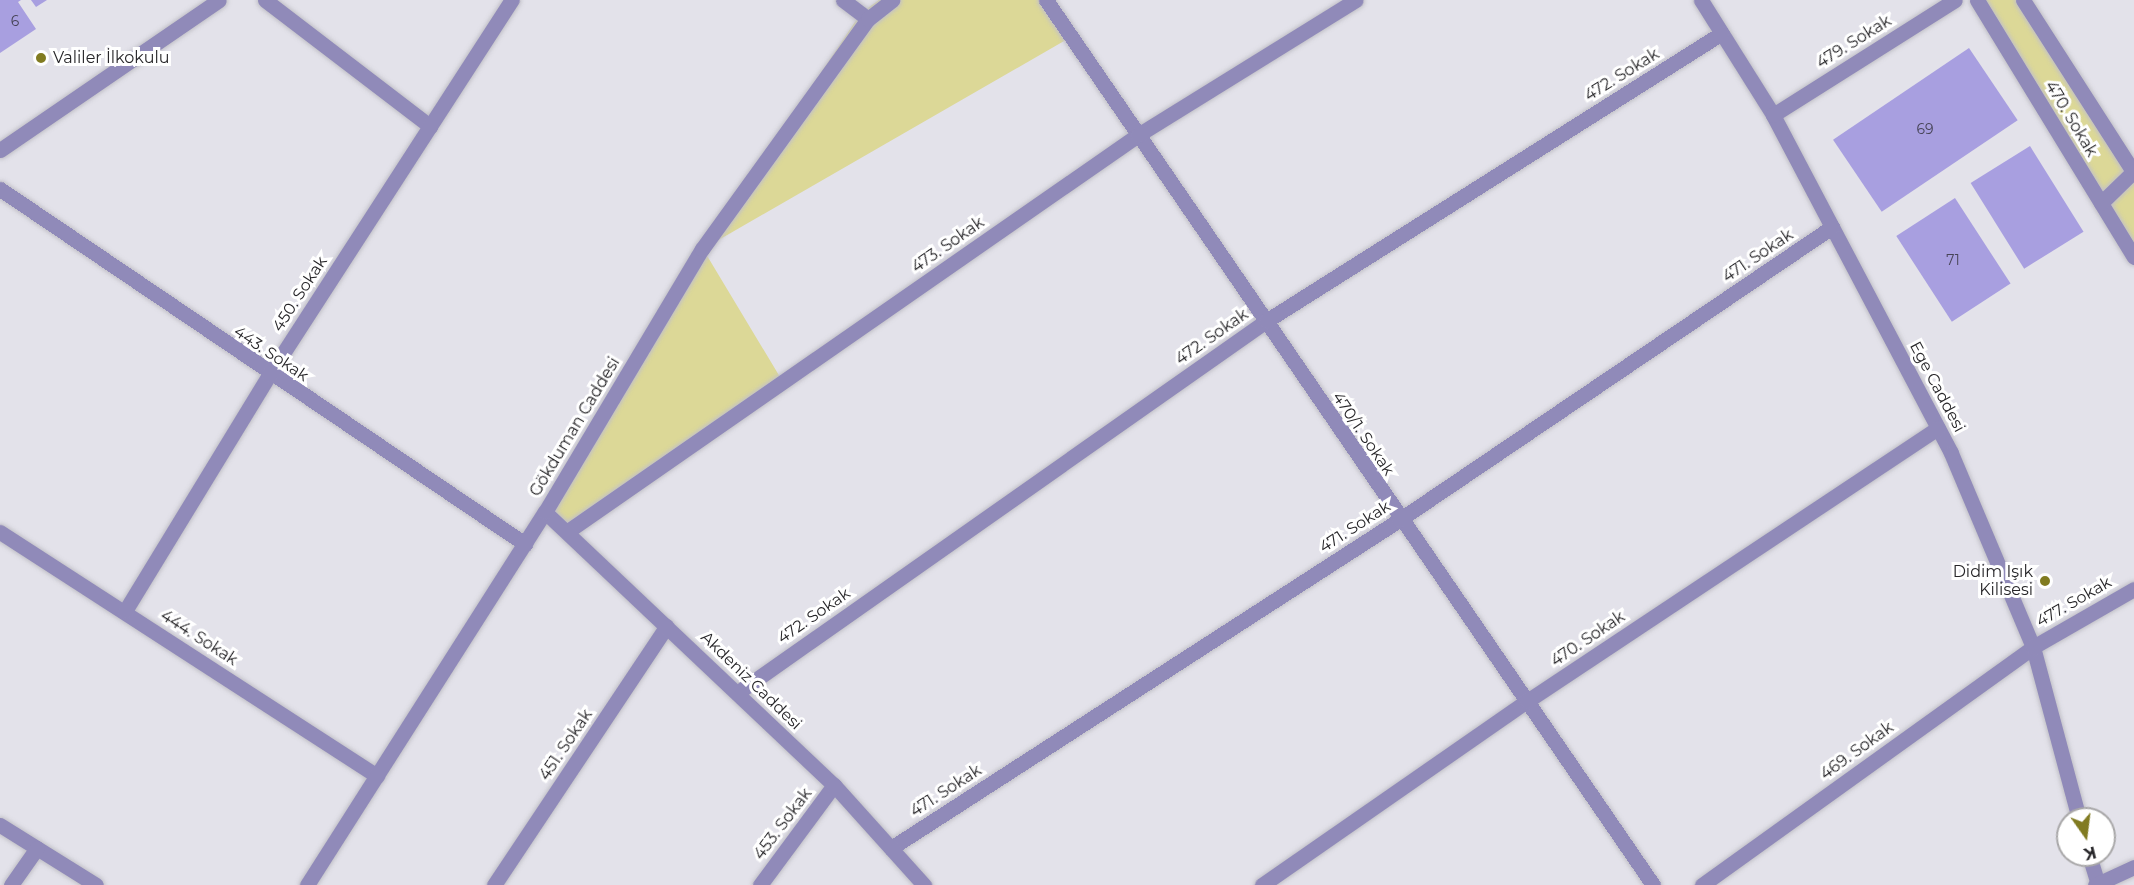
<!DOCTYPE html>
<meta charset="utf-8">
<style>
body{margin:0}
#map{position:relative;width:2134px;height:885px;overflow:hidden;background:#e3e2ea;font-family:Montserrat,sans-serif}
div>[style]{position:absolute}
.green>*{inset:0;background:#dcd897}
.building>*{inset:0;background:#a89fe0;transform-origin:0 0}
.roads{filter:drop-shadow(0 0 2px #c1c0c7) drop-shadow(0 0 2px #c1c0c7)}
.minor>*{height:15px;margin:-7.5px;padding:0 7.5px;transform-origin:7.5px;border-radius:7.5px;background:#908ab9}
.tertiary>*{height:15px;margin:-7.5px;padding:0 7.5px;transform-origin:7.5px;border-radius:7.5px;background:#908ab9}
.dots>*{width:16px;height:16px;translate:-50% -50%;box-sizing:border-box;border:3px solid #fff;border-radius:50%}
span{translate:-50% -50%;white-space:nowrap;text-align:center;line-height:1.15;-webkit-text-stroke:6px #fff;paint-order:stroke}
.number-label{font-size:14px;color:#474457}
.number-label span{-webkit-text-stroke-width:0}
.street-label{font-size:16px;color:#272629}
.poi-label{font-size:16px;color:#272629}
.left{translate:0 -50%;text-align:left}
.right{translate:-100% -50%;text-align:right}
.north{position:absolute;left:2056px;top:807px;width:60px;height:60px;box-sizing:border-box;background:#fff;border:2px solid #a9a8a9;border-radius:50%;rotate:166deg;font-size:16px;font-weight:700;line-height:24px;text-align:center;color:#272629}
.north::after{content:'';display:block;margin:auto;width:21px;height:27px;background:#817b21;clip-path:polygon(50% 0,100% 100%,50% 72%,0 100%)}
</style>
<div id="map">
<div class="green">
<i style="clip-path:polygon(879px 0,1046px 0,1071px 37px,703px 249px,783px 382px,568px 531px,545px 512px,702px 249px,861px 13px)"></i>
<i style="clip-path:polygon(1977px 0,2023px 0,2134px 173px,2134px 257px)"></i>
</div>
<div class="building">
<i style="clip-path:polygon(0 0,21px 0,18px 2px,36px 29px,0 53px)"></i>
<i style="clip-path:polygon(31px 0,47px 0,36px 7px)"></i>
<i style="left:1969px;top:48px;width:87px;height:164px;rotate:56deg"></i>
<i style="left:2030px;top:146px;width:101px;height:70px;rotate:58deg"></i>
<i style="left:1955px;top:198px;width:102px;height:70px;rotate:57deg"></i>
</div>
<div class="roads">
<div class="minor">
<i style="left:265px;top:0;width:208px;rotate:37.4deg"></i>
<i style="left:843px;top:0;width:31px;rotate:37deg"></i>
<i style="left:1046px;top:0;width:1073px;rotate:55.55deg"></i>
<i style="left:1701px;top:0;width:136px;rotate:57.9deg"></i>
<i style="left:1773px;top:115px;width:382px;rotate:62.2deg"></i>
<i style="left:1951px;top:453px;width:211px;rotate:67.1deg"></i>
<i style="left:2033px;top:647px;width:178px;rotate:75deg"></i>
<i style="left:1977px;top:0;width:301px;rotate:58.6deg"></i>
<i style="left:2023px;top:0;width:206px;rotate:57.3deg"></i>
<i style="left:1773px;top:115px;width:215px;rotate:-32.3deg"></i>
<i style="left:0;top:150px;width:265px;rotate:-34.4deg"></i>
<i style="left:0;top:189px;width:634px;rotate:34.07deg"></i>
<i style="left:2101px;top:203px;width:46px;rotate:-44.1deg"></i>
<i style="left:568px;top:531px;width:694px;rotate:-34.79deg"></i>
<i style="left:1138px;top:135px;width:256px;rotate:-31.8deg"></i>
<i style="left:0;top:532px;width:449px;rotate:32.9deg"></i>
<i style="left:125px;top:611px;width:276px;rotate:-58.6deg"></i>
<i style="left:269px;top:375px;width:447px;rotate:-57.1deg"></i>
<i style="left:737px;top:693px;width:647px;rotate:-35.12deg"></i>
<i style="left:1266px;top:321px;width:539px;rotate:-32.28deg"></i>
<i style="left:0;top:825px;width:113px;rotate:32deg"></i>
<i style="left:891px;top:848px;width:605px;rotate:-32.85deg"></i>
<i style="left:1399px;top:520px;width:523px;rotate:-34.09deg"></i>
<i style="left:2089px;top:855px;width:31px;rotate:73deg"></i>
<i style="left:11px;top:885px;width:45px;rotate:-54.9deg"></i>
<i style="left:494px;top:885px;width:311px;rotate:-56.3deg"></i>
<i style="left:760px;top:885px;width:124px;rotate:-53.5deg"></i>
<i style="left:1262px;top:885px;width:323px;rotate:-34.8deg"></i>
<i style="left:1527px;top:701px;width:493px;rotate:-33.6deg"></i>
<i style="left:1702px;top:885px;width:408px;rotate:-35.7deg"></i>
<i style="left:2033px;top:647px;width:116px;rotate:-29.9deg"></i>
<i style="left:2095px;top:885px;width:43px;rotate:-24.8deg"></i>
</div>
<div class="tertiary">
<i style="left:545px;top:512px;width:398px;rotate:43.4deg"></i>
<i style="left:834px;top:785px;width:135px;rotate:48deg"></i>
<i style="left:307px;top:885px;width:442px;rotate:-57.5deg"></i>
<i style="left:545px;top:512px;width:306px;rotate:-59.2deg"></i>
<i style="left:702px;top:249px;width:284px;rotate:-54.2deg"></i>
<i style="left:868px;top:19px;width:31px;rotate:-38deg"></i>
</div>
</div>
<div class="dots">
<i style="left:41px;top:58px;background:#817b21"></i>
<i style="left:2045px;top:581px;background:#817b21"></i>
</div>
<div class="number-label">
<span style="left:15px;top:21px">6</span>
<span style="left:1925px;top:129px">69</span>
<span style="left:1953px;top:260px">71</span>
</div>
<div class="street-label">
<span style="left:1854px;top:42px;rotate:-32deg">479. Sokak</span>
<span style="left:1622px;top:75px;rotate:-32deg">472. Sokak</span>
<span style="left:2071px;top:119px;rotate:59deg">470. Sokak</span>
<span style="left:948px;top:245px;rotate:-35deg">473. Sokak</span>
<span style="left:1758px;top:256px;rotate:-34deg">471. Sokak</span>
<span style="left:300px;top:294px;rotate:-57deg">450. Sokak</span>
<span style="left:1212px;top:337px;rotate:-35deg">472. Sokak</span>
<span style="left:271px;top:354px;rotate:34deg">443. Sokak</span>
<span style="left:1937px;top:387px;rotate:62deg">Ege Caddesi</span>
<span style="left:575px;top:427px;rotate:-59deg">Gökduman Caddesi</span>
<span style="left:1363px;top:434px;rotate:56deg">470/1. Sokak</span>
<span style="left:1355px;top:527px;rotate:-33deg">471. Sokak</span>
<span style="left:2074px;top:602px;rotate:-30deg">477. Sokak</span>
<span style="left:814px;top:616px;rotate:-35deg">472. Sokak</span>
<span style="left:199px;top:638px;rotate:33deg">444. Sokak</span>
<span style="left:1588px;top:639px;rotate:-34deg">470. Sokak</span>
<span style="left:751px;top:681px;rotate:44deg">Akdeniz Caddesi</span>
<span style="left:566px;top:745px;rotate:-56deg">451. Sokak</span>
<span style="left:1857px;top:751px;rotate:-36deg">469. Sokak</span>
<span style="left:946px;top:791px;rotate:-33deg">471. Sokak</span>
<span style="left:783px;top:824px;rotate:-53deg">453. Sokak</span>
</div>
<div class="poi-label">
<span class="left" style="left:53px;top:58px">Valiler İlkokulu</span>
<span class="right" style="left:2033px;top:581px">Didim Işık<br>Kilisesi</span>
</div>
<div class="north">K</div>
</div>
